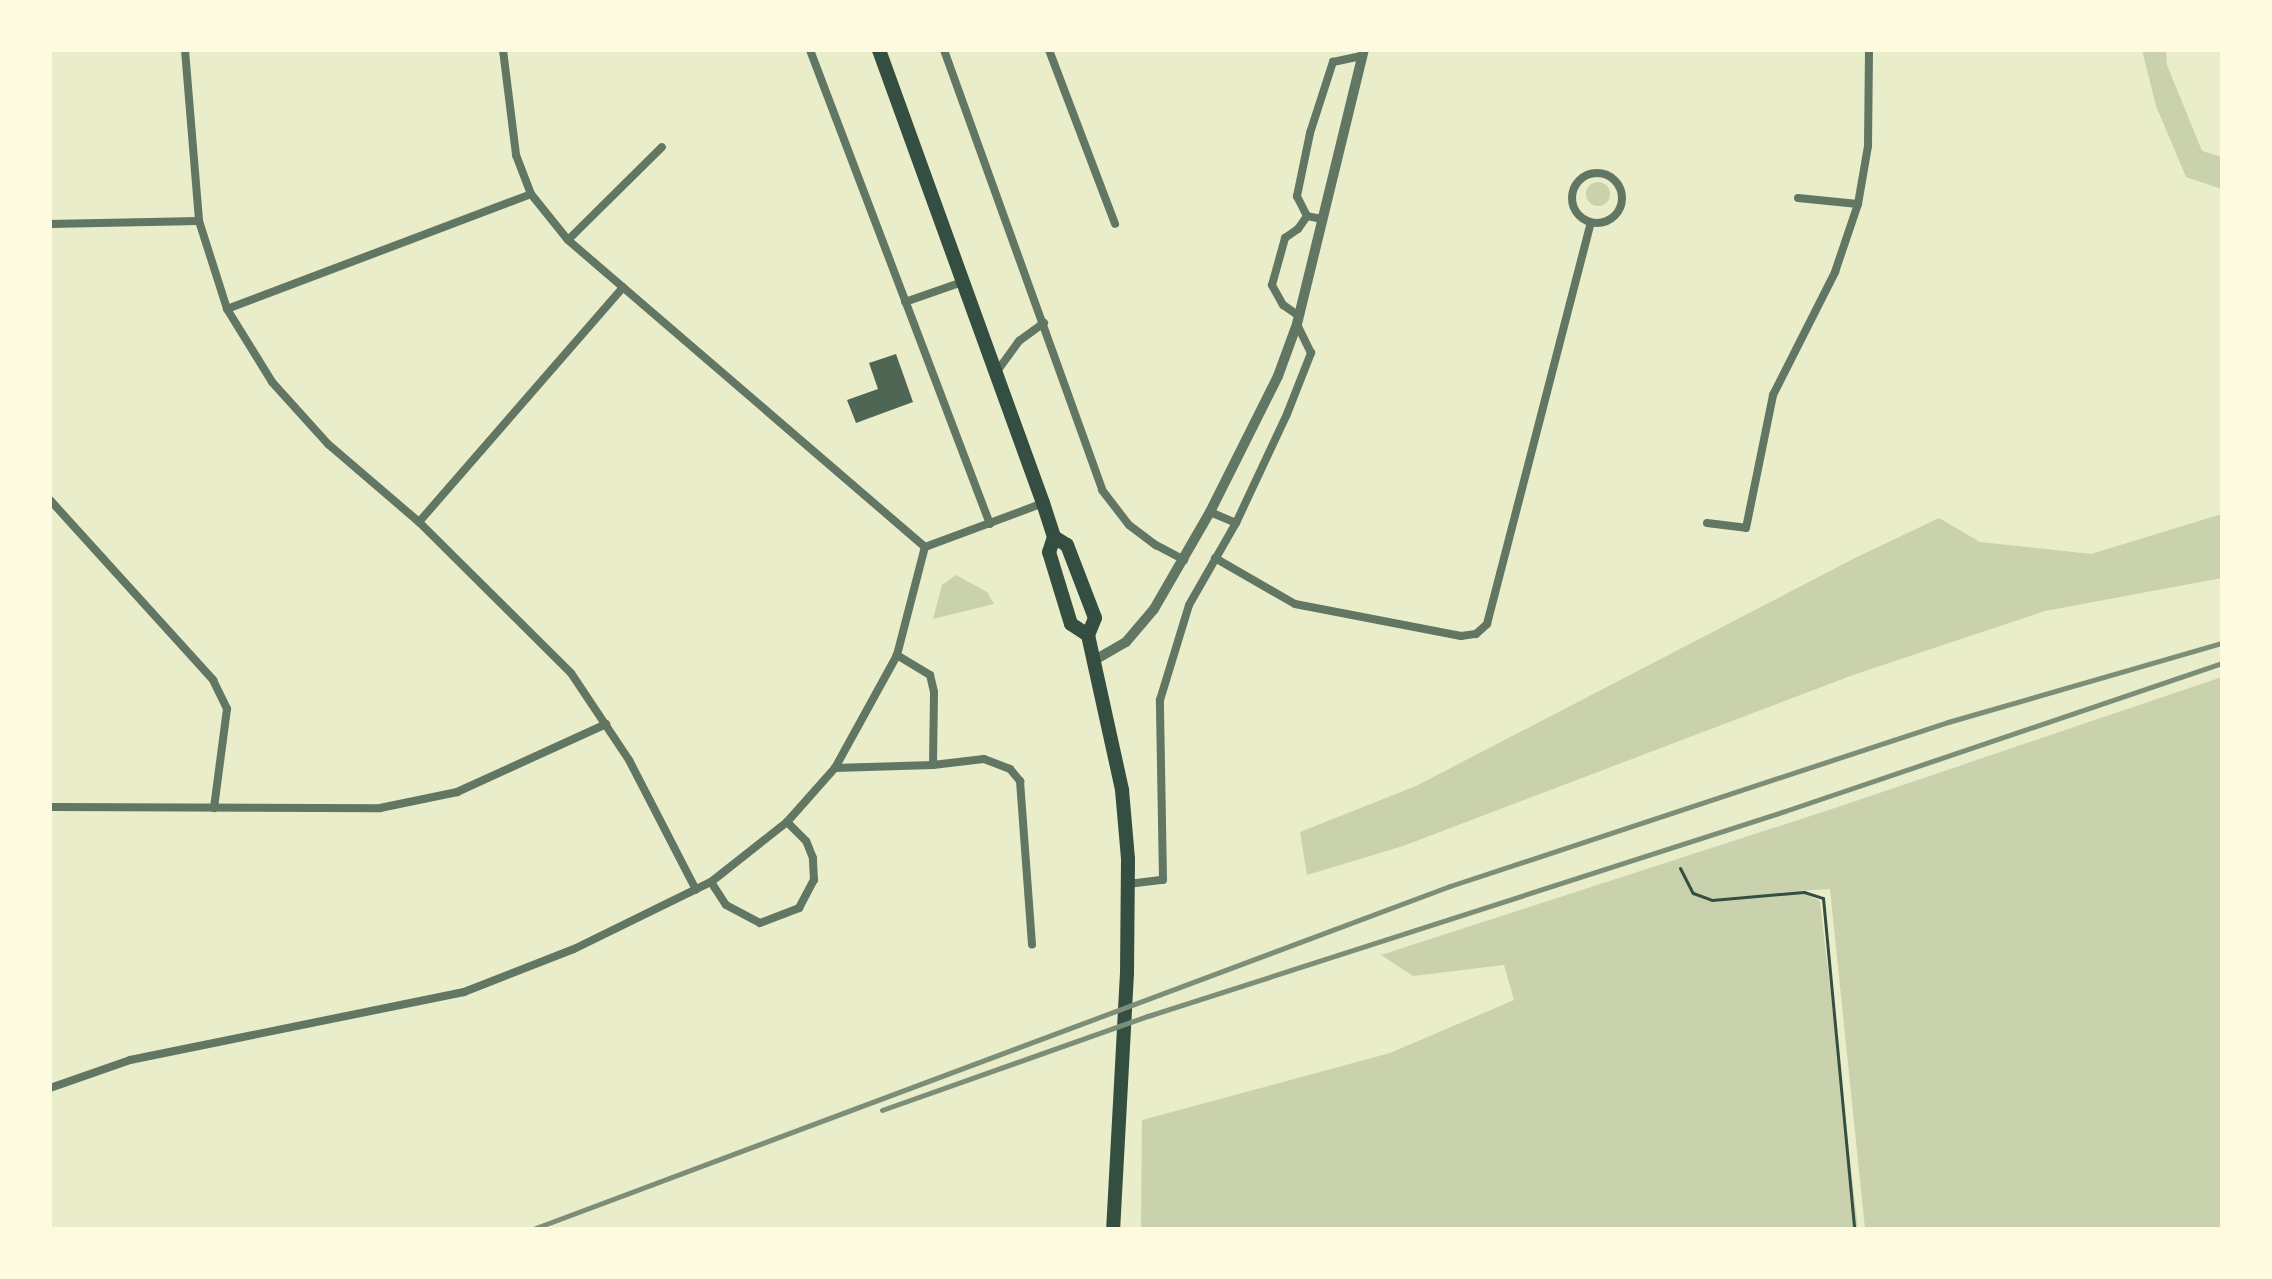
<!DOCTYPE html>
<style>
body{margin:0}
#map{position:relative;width:2272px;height:1279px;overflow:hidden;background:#e9edc9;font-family:"Noto Serif",serif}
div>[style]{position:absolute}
.green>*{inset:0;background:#cad2ad}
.round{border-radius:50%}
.building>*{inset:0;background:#4f6655}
.path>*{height:3px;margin:-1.5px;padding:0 1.5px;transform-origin:1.5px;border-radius:1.5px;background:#344e41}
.minor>*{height:8px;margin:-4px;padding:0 4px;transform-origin:4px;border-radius:4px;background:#617663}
.minor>.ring{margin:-4px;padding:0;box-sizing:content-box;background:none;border:8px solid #617663;border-radius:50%}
.tertiary>*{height:10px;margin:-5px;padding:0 5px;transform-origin:5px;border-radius:5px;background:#617663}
.primary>*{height:14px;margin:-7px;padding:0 7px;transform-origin:7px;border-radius:7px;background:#344e41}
.rail>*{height:5px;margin:-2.5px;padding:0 2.5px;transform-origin:2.5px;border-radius:2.5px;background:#7c8e77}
span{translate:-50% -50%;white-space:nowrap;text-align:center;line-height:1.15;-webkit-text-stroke:8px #fefae0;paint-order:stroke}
.frame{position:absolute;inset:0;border:52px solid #fefae0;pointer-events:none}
</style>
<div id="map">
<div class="green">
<i style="clip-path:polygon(2142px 50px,2166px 50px,2167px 65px,2202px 151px,2222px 157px,2222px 189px,2186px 177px,2156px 106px)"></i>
<i class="round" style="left:1586px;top:182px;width:24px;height:24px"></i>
<i style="clip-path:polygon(2222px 514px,2222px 578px,2045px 611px,1853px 675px,1403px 846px,1307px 875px,1300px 832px,1416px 786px,1855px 558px,1939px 518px,1980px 542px,2091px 554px)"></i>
<i style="clip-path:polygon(956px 575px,987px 592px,994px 604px,933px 619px,942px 585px)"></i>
<i style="clip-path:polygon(2222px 677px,2222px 1229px,1865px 1229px,1830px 889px,1799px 891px,1820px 901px,1858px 1229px,1141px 1229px,1142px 1120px,1390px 1053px,1514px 1000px,1504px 965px,1413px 976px,1381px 955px,1829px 810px)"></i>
</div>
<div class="building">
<i style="clip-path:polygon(896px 354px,913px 402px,856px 423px,847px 400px,878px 389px,869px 363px)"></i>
</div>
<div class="path">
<i style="left:1680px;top:868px;width:28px;rotate:63deg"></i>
<i style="left:1693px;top:893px;width:20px;rotate:20deg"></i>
<i style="left:1712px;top:900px;width:92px;rotate:-5deg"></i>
<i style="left:1804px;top:892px;width:20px;rotate:18deg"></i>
<i style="left:1823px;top:898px;width:332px;rotate:84.6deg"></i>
</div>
<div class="minor">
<i style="left:185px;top:50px;width:172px;rotate:85.3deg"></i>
<i style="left:199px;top:221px;width:92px;rotate:72.3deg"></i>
<i style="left:227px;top:309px;width:86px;rotate:58.3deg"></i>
<i style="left:272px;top:382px;width:84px;rotate:47.9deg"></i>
<i style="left:328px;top:444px;width:120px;rotate:40.6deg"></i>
<i style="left:419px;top:522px;width:214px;rotate:44.8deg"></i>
<i style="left:571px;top:673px;width:105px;rotate:56.3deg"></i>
<i style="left:629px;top:760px;width:146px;rotate:62.7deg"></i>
<i style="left:503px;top:50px;width:106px;rotate:82.9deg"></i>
<i style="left:516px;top:155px;width:42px;rotate:69deg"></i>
<i style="left:531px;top:194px;width:59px;rotate:51.2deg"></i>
<i style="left:568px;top:240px;width:471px;rotate:40.7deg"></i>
<i style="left:810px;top:50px;width:507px;rotate:69.21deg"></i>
<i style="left:944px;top:50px;width:468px;rotate:70.2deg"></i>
<i style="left:1102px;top:490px;width:44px;rotate:52.4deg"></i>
<i style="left:1129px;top:525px;width:34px;rotate:37deg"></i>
<i style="left:1156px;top:545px;width:32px;rotate:28deg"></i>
<i style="left:1049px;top:50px;width:186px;rotate:69.2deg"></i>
<i class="ring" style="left:1572px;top:173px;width:42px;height:42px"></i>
<i style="left:1798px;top:198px;width:60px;rotate:5.7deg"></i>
<i style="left:1322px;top:219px;width:15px;rotate:-169deg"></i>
<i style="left:1307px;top:216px;width:22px;rotate:-117deg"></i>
<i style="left:1297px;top:196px;width:64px;rotate:-78.3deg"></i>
<i style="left:1310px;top:133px;width:75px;rotate:-72.1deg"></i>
<i style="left:1333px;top:62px;width:30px;rotate:-12deg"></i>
<i style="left:50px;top:224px;width:149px;rotate:-1.2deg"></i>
<i style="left:568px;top:240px;width:132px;rotate:-44.7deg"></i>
<i style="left:905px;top:302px;width:60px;rotate:-19.3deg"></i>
<i style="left:227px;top:309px;width:325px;rotate:-20.7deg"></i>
<i style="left:1299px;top:316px;width:19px;rotate:-145deg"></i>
<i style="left:1283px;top:305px;width:23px;rotate:-119deg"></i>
<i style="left:1272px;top:285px;width:49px;rotate:-74.5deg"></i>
<i style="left:1285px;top:238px;width:16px;rotate:-35deg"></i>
<i style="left:1298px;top:229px;width:16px;rotate:-55deg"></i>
<i style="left:995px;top:374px;width:41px;rotate:-54deg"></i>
<i style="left:1019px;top:341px;width:31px;rotate:-36deg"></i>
<i style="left:50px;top:500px;width:243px;rotate:47.8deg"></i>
<i style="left:213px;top:680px;width:32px;rotate:64deg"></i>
<i style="left:227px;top:709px;width:100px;rotate:97.5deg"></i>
<i style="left:1210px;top:512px;width:28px;rotate:23deg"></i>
<i style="left:1236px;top:523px;width:120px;rotate:-64.9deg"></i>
<i style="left:1287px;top:414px;width:66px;rotate:-68.5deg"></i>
<i style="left:1311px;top:353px;width:32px;rotate:-116deg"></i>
<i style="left:419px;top:522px;width:311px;rotate:-49deg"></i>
<i style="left:1707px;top:523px;width:39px;rotate:7deg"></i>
<i style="left:1746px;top:528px;width:136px;rotate:-78.5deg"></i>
<i style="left:1773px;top:395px;width:138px;rotate:-63.2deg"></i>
<i style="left:1835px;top:272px;width:72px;rotate:-71.3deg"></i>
<i style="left:1858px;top:204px;width:59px;rotate:-80.2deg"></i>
<i style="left:1868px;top:146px;width:96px;rotate:-89.4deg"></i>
<i style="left:925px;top:547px;width:126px;rotate:-20.4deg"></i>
<i style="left:1215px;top:558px;width:92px;rotate:29.9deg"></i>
<i style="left:1295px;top:604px;width:169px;rotate:10.9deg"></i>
<i style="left:1461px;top:636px;width:15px;rotate:-8deg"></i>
<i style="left:1476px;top:634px;width:15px;rotate:-42deg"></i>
<i style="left:1487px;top:624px;width:414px;rotate:-75.5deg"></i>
<i style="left:933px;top:765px;width:51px;rotate:-6.7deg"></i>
<i style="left:984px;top:759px;width:28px;rotate:21deg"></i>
<i style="left:1010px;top:769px;width:16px;rotate:50deg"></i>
<i style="left:1020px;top:781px;width:164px;rotate:85.8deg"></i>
<i style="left:835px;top:768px;width:98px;rotate:-1.8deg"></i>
<i style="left:933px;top:765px;width:73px;rotate:-89.2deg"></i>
<i style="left:934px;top:692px;width:17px;rotate:-103deg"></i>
<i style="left:930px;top:675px;width:39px;rotate:-149deg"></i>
<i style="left:50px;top:807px;width:330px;rotate:0.2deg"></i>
<i style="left:380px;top:808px;width:79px;rotate:-11.7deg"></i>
<i style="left:457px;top:792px;width:164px;rotate:-24.5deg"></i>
<i style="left:711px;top:882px;width:27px;rotate:57deg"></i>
<i style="left:726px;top:905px;width:38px;rotate:28deg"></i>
<i style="left:760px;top:923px;width:42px;rotate:-21deg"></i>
<i style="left:799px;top:908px;width:32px;rotate:-62deg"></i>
<i style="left:814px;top:880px;width:22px;rotate:-93deg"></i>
<i style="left:813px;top:858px;width:18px;rotate:-112deg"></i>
<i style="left:806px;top:841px;width:27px;rotate:-135deg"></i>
<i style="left:1128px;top:884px;width:35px;rotate:-7deg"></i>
<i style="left:1163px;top:880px;width:180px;rotate:-91deg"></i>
<i style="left:1160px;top:700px;width:99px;rotate:-73deg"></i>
<i style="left:1189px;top:605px;width:95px;rotate:-60.2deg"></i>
<i style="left:50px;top:1088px;width:85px;rotate:-19.3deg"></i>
<i style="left:130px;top:1060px;width:341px;rotate:-11.5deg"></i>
<i style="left:464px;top:992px;width:118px;rotate:-21.4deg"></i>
<i style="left:574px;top:949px;width:153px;rotate:-26.1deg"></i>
<i style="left:711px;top:882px;width:97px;rotate:-38.3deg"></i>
<i style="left:787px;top:822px;width:72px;rotate:-48.4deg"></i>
<i style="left:835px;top:768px;width:129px;rotate:-61.2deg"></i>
<i style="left:897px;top:655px;width:112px;rotate:-75.5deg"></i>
</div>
<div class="tertiary">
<i style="left:1093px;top:661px;width:38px;rotate:-30deg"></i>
<i style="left:1126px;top:642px;width:43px;rotate:-49.7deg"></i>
<i style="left:1154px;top:609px;width:112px;rotate:-60deg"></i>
<i style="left:1210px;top:512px;width:152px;rotate:-63.4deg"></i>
<i style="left:1278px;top:376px;width:55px;rotate:-69.9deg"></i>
<i style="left:1297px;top:324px;width:282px;rotate:-76.3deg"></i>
</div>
<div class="primary">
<i style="left:879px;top:50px;width:482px;rotate:70.1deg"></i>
<i style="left:1043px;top:503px;width:36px;rotate:72deg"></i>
<i style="left:1054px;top:537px;width:16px;rotate:108deg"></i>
<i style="left:1049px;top:552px;width:75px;rotate:73deg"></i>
<i style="left:1071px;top:624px;width:20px;rotate:33deg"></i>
<i style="left:1054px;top:537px;width:15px;rotate:32deg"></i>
<i style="left:1067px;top:545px;width:78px;rotate:69deg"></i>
<i style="left:1095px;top:618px;width:18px;rotate:112deg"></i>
<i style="left:1088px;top:635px;width:159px;rotate:77.6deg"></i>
<i style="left:1122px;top:790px;width:69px;rotate:85deg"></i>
<i style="left:1128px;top:859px;width:114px;rotate:90.5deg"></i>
<i style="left:1127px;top:973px;width:256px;rotate:93.1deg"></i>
</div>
<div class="rail">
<i style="left:882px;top:1110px;width:282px;rotate:-19.5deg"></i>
<i style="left:1148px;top:1016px;width:669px;rotate:-17.84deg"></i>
<i style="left:1785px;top:811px;width:461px;rotate:-18.7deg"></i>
<i style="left:533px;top:1229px;width:979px;rotate:-20.51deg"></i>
<i style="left:1450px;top:886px;width:524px;rotate:-18.23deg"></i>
<i style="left:1948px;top:722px;width:285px;rotate:-16.1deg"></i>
</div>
<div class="frame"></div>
</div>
